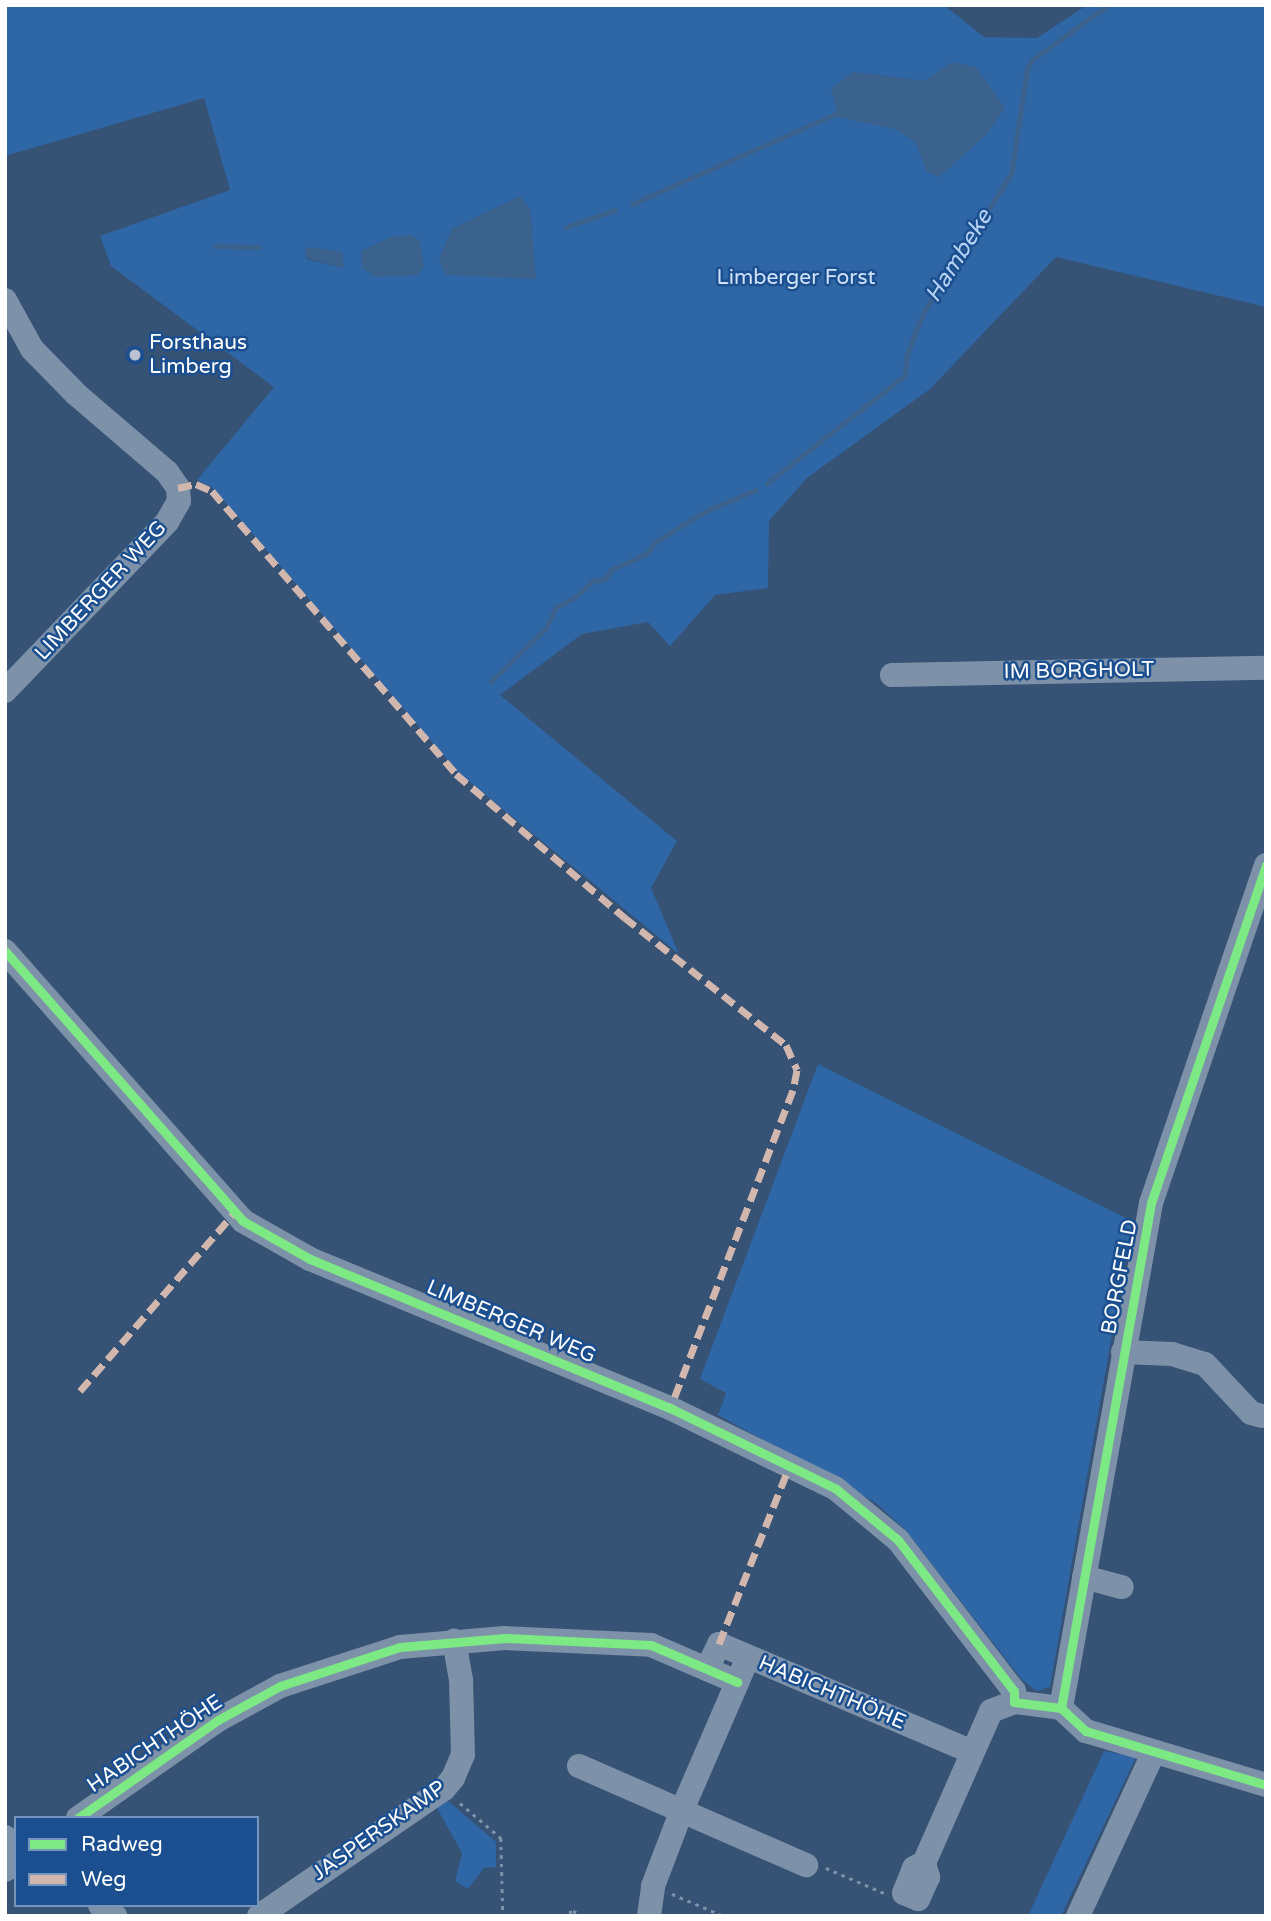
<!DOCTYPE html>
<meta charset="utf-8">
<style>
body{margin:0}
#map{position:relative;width:1271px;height:1921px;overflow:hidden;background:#365274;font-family:"Varela Round",sans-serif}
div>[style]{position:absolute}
.green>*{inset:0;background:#2f66a5}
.water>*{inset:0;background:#3b618d}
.stream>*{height:5px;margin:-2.5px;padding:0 2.5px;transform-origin:2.5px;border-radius:2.5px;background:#3b618d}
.path>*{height:2.5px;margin-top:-1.25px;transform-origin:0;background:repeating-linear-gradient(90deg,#7d92a8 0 3.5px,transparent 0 8.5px)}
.minor>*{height:24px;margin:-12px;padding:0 12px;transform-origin:12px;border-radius:12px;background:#7d92a8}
.quiet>*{height:7px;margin-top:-3.5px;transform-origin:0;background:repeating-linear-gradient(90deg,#d1b7ad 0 14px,transparent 0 21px)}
.cycleway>*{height:9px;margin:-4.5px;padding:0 4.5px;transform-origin:4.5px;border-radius:4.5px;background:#7ce984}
.dots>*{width:19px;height:19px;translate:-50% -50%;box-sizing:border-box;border:4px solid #1b4f8f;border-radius:50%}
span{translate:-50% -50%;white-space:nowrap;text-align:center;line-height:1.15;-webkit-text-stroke:5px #1b4f8f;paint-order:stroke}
.park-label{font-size:21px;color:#cfe3fa}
.poi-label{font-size:21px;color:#fff}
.left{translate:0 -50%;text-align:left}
.street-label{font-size:21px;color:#fff}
.water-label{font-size:23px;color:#b5d3f5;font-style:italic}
.frame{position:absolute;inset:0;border:7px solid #fff;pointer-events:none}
.legend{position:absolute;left:14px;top:1816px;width:245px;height:91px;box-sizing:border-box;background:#1b4f8f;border:2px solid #7695bc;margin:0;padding:9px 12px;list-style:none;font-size:21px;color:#fff}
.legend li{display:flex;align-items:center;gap:14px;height:35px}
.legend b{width:35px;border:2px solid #7695bc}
</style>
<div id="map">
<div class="green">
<i style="clip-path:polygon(evenodd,5px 5px,944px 5px,984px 37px,1037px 38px,1087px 5px,1266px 5px,1266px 307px,1056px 257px,930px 389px,807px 478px,769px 521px,768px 588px,715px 595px,670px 646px,648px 622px,582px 634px,500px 695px,677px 841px,651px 888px,679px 954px,459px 773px,213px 488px,197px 480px,274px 387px,111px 266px,100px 236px,230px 190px,204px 98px,5px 156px,5px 5px,852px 72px,924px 81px,927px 171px,915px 141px,895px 129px,852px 72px,5px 5px,520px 197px,530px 210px,532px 228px,439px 259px,452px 229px,520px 197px,5px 5px,309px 247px,342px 252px,344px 268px,307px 259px,305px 251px,309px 247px)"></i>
<i style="clip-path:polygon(818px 1064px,1132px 1221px,1050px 1687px,1037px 1691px,1022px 1680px,906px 1531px,876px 1503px,718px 1415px,726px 1393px,700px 1379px)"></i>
<i style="clip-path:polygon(1104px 1751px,1136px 1757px,1061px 1916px,1028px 1916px)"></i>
<i style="clip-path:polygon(448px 1801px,496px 1842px,496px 1867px,484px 1868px,468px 1889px,455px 1881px,462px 1853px,437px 1808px)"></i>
</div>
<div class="water">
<i style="clip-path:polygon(952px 62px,976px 67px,1005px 108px,987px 134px,939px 177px,927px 172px,915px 141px,895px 129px,838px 117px,831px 89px,852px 72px,924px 81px)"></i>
<i style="clip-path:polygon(520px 196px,530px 210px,536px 279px,446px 275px,439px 259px,452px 229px)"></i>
<i style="clip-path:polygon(410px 235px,420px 240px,424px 266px,418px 275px,376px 277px,362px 268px,361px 251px,391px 237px)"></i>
<i style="clip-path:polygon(309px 247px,342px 252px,344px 268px,307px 258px,305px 250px)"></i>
</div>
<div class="stream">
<i style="left:632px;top:204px;width:232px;rotate:-23.9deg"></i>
<i style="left:566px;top:227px;width:52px;rotate:-19.1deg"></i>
<i style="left:215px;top:246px;width:44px;rotate:1.3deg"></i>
<i style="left:767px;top:483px;width:175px;rotate:-38deg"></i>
<i style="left:905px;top:375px;width:21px;rotate:-85deg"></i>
<i style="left:907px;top:354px;width:44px;rotate:-68.7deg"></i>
<i style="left:923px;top:313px;width:165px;rotate:-57.7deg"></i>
<i style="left:1011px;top:174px;width:106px;rotate:-81.3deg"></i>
<i style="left:1027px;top:69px;width:10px;rotate:-61deg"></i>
<i style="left:1032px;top:60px;width:94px;rotate:-35.9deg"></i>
<i style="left:491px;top:681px;width:76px;rotate:-43.9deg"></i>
<i style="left:546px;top:628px;width:23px;rotate:-65deg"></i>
<i style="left:556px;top:607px;width:20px;rotate:-27deg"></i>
<i style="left:574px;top:598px;width:25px;rotate:-43deg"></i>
<i style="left:592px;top:581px;width:13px;rotate:-9deg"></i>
<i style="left:605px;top:579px;width:12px;rotate:-55deg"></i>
<i style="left:612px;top:569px;width:37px;rotate:-24deg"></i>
<i style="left:646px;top:554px;width:15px;rotate:-53deg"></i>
<i style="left:655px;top:542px;width:57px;rotate:-31.5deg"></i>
<i style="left:704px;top:512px;width:56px;rotate:-23.3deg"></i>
</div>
<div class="path">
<i style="left:460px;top:1803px;width:54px;rotate:40.5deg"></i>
<i style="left:501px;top:1838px;width:78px;rotate:88.5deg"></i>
<i style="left:826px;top:1868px;width:63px;rotate:23.3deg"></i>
<i style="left:672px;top:1894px;width:56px;rotate:22.9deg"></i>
<i style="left:561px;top:1916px;width:13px;rotate:-23deg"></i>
<i style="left:573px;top:1911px;width:13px;rotate:23deg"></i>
</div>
<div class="minor">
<i style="left:5px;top:300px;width:56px;rotate:61.1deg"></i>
<i style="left:32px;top:349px;width:63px;rotate:45.6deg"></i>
<i style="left:76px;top:394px;width:120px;rotate:40.6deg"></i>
<i style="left:167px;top:472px;width:19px;rotate:55deg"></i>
<i style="left:178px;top:488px;width:13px;rotate:86deg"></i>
<i style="left:179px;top:501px;width:24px;rotate:120deg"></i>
<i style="left:167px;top:522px;width:234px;rotate:133.8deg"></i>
<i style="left:892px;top:675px;width:374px;rotate:-1.1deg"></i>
<i style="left:5px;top:951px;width:360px;rotate:48.6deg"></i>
<i style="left:243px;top:1221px;width:77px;rotate:29.6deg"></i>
<i style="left:310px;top:1259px;width:390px;rotate:22.5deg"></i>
<i style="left:670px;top:1408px;width:183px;rotate:25.9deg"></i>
<i style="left:835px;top:1488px;width:82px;rotate:39.5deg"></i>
<i style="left:898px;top:1540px;width:190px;rotate:52.5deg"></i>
<i style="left:1014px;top:1691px;width:11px;rotate:90deg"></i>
<i style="left:1123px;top:1352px;width:49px;rotate:2.3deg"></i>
<i style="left:1172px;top:1354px;width:34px;rotate:17deg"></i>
<i style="left:1205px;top:1364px;width:67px;rotate:46.8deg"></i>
<i style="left:1251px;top:1413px;width:11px;rotate:15deg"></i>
<i style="left:1084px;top:1577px;width:39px;rotate:15deg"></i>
<i style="left:707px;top:1669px;width:28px;rotate:-64deg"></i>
<i style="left:719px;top:1644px;width:275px;rotate:23.1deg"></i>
<i style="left:1014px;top:1702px;width:47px;rotate:7.3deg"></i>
<i style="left:1061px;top:1708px;width:34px;rotate:43deg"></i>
<i style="left:1086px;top:1731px;width:188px;rotate:16.7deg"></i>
<i style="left:1061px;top:1708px;width:513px;rotate:-79.89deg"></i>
<i style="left:1151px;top:1203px;width:357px;rotate:-71.2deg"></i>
<i style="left:579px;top:1766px;width:248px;rotate:23.6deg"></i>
<i style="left:78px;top:1818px;width:171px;rotate:-35deg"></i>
<i style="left:218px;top:1720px;width:71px;rotate:-28.7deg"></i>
<i style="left:280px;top:1686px;width:126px;rotate:-18deg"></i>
<i style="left:400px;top:1647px;width:105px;rotate:-4.9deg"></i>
<i style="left:505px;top:1638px;width:146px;rotate:2.7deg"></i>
<i style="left:651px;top:1645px;width:94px;rotate:23.3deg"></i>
<i style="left:5px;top:1837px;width:14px;rotate:36deg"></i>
<i style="left:924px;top:1863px;width:15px;rotate:74deg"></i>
<i style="left:928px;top:1877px;width:24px;rotate:114deg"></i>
<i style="left:918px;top:1899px;width:15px;rotate:-157deg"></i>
<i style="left:904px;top:1893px;width:27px;rotate:-68deg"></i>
<i style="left:914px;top:1868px;width:11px;rotate:-27deg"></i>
<i style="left:924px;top:1863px;width:166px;rotate:-66.2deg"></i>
<i style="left:991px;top:1711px;width:25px;rotate:-21deg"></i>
<i style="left:5px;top:1870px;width:14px;rotate:-36deg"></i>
<i style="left:100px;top:1905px;width:19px;rotate:36deg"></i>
<i style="left:259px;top:1916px;width:224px;rotate:-34.5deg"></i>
<i style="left:444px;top:1789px;width:14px;rotate:-51deg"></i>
<i style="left:453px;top:1778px;width:25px;rotate:-67deg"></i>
<i style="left:463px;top:1755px;width:75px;rotate:-91.5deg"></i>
<i style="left:461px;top:1680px;width:40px;rotate:-100deg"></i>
<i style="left:649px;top:1916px;width:30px;rotate:-82deg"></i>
<i style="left:653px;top:1886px;width:81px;rotate:-69.1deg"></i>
<i style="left:682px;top:1810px;width:156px;rotate:-66.6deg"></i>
<i style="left:1078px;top:1916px;width:179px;rotate:-65.2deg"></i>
</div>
<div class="quiet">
<i style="left:178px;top:488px;width:18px;rotate:-13deg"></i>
<i style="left:196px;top:484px;width:17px;rotate:24deg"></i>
<i style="left:212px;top:491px;width:374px;rotate:49.2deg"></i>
<i style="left:456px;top:774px;width:221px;rotate:40.4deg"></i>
<i style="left:624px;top:917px;width:206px;rotate:38.3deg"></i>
<i style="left:786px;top:1045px;width:27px;rotate:66deg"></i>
<i style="left:797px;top:1070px;width:20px;rotate:101deg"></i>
<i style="left:793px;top:1090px;width:341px;rotate:111.1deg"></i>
<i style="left:80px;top:1391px;width:237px;rotate:-49.1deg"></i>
<i style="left:719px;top:1644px;width:190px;rotate:-68.4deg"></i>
</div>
<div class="cycleway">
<i style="left:5px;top:951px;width:360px;rotate:48.6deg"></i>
<i style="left:243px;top:1221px;width:77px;rotate:29.6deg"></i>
<i style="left:310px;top:1259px;width:390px;rotate:22.5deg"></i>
<i style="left:670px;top:1408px;width:183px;rotate:25.9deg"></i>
<i style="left:835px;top:1488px;width:82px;rotate:39.5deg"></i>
<i style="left:898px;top:1540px;width:190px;rotate:52.5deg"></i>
<i style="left:1014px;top:1691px;width:11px;rotate:90deg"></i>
<i style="left:1014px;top:1702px;width:47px;rotate:7.3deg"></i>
<i style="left:1061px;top:1708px;width:34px;rotate:43deg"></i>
<i style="left:1086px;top:1731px;width:188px;rotate:16.7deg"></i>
<i style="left:1061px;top:1708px;width:513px;rotate:-79.89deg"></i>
<i style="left:1151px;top:1203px;width:357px;rotate:-71.2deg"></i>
<i style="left:78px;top:1818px;width:171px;rotate:-35deg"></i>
<i style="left:218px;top:1720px;width:71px;rotate:-28.7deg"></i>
<i style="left:280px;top:1686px;width:126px;rotate:-18deg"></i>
<i style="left:400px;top:1647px;width:105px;rotate:-4.9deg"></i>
<i style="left:505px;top:1638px;width:146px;rotate:2.7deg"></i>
<i style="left:651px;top:1645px;width:94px;rotate:23.3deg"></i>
</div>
<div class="dots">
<i style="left:135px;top:355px;background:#b9c2ce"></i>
</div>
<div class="park-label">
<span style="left:796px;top:278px">Limberger Forst</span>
</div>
<div class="poi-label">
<span class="left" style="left:149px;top:355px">Forsthaus<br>Limberg</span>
</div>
<div class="street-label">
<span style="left:101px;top:591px;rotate:-47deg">LIMBERGER WEG</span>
<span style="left:1079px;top:671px;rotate:-1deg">IM BORGHOLT</span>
<span style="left:1120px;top:1277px;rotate:-79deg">BORGFELD</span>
<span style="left:511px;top:1322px;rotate:23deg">LIMBERGER WEG</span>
<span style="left:832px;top:1693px;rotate:23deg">HABICHTHÖHE</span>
<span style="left:155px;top:1744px;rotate:-34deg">HABICHTHÖHE</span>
<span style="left:379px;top:1831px;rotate:-35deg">JASPERSKAMP</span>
</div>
<div class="water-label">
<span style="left:959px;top:256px;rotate:-58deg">Hambeke</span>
</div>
<div class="frame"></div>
<ul class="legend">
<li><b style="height:9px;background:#7ce984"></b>Radweg</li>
<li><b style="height:9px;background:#d1b7ad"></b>Weg</li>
</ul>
</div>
